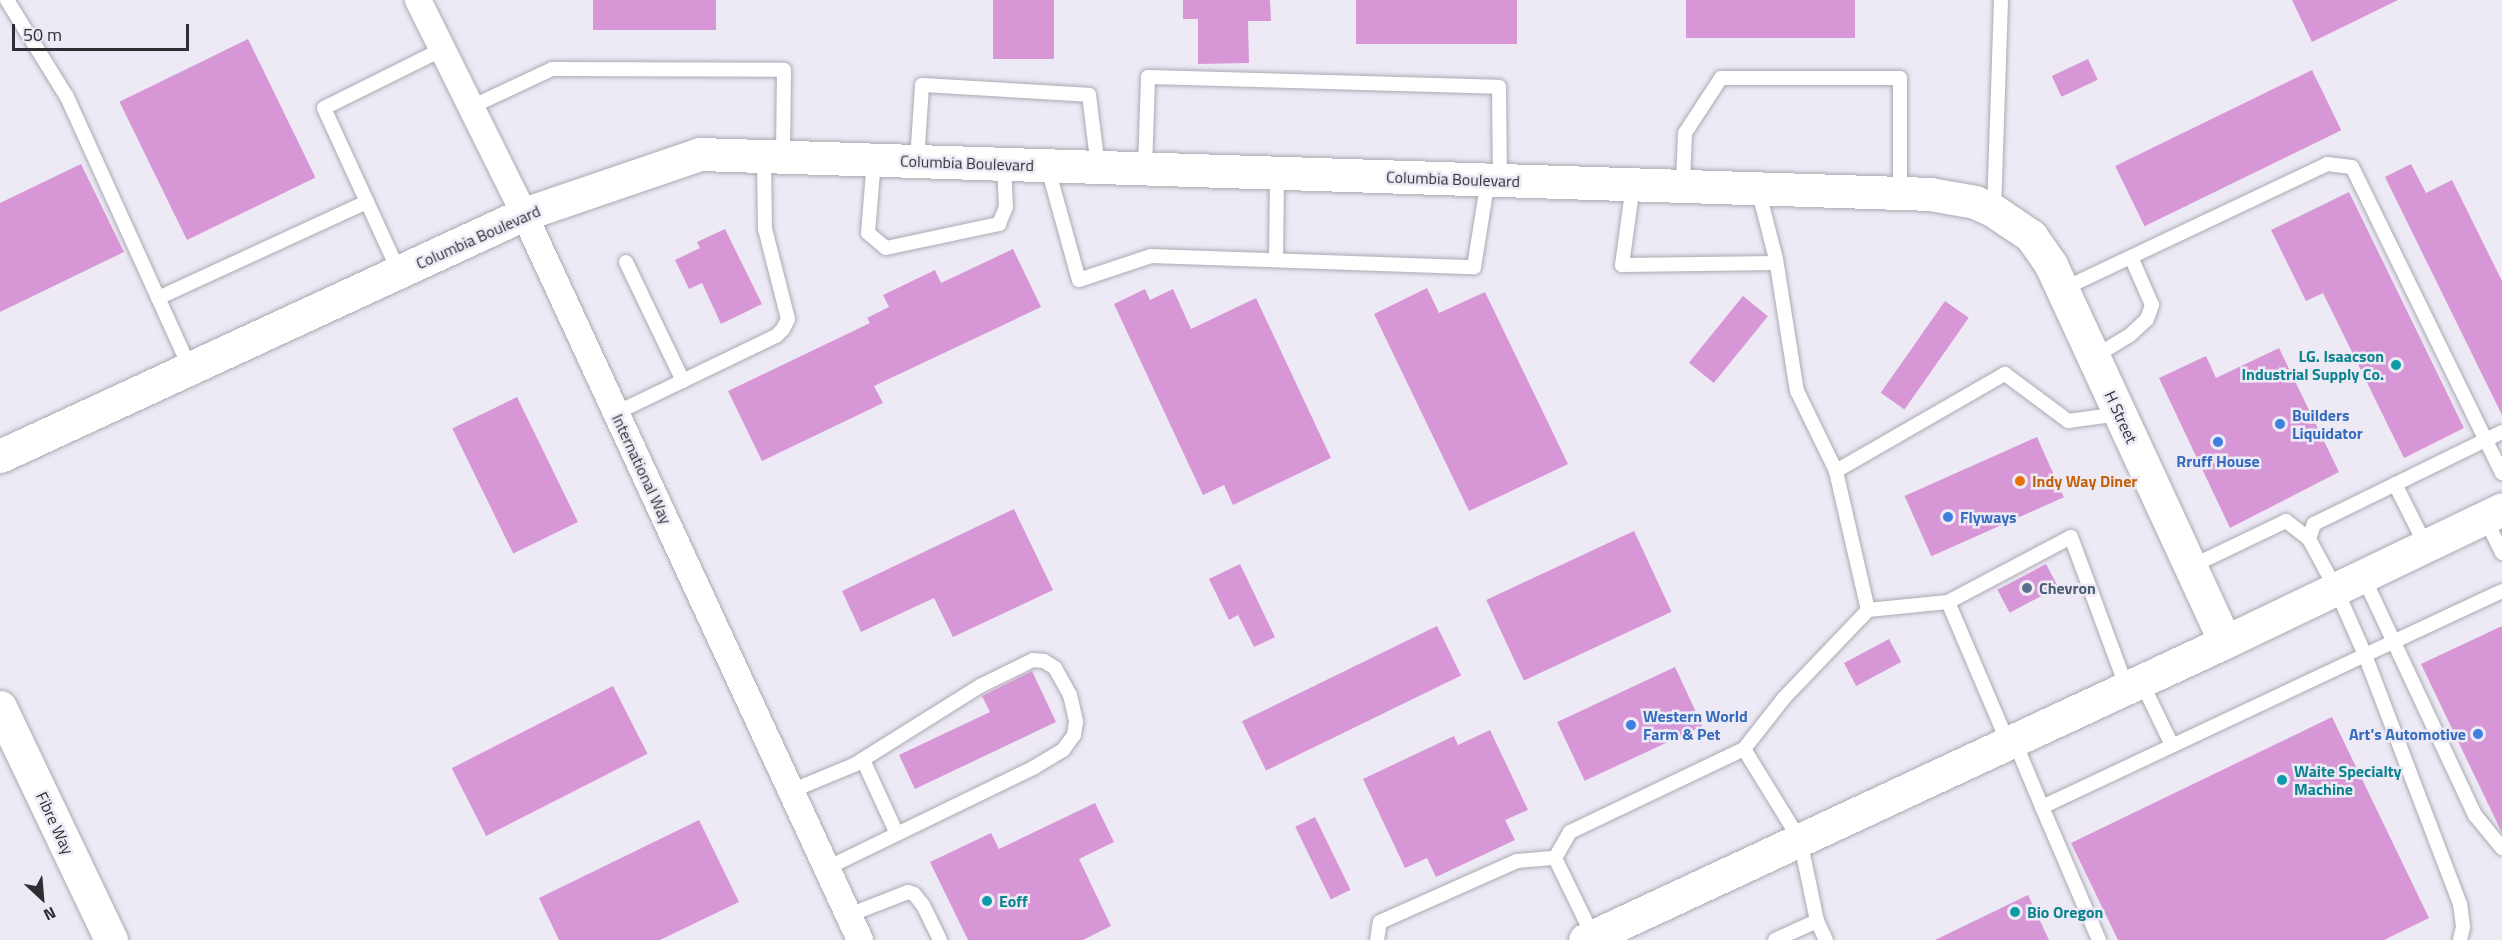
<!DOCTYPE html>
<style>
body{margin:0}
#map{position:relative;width:2502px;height:940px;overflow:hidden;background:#edeaf5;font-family:"Titillium Web",sans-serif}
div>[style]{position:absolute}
.building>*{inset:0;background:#d797d7;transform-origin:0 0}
.roads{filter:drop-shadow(0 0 2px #aca9b3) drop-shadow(0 0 2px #aca9b3)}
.lane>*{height:14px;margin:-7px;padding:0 7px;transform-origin:7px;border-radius:7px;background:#fff}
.street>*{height:26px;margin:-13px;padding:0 13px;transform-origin:13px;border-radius:13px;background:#fff}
.secondary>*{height:33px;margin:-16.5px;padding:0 16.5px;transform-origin:16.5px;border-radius:16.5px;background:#fff}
.highway>*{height:33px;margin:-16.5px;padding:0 16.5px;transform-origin:16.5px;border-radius:16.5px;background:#fff}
.dots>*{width:16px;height:16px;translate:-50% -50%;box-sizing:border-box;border:3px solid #edeaf5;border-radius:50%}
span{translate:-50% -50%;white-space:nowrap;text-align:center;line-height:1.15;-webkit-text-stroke:5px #edeaf5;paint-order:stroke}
.street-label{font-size:16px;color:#302e32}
.culture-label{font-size:16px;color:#0d838f;font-weight:700}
.right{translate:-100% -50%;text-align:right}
.left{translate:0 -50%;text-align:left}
.shop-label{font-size:16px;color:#366cbe;font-weight:700}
.food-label{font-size:16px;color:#c56008;font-weight:700}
.service-label{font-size:16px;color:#4e5e75;font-weight:700}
.north{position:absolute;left:12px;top:868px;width:60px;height:60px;-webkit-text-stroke:4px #edeaf5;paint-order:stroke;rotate:154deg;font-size:16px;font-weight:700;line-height:24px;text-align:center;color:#302e32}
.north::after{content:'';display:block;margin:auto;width:21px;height:27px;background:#302e32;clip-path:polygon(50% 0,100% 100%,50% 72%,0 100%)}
.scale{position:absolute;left:12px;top:24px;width:177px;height:27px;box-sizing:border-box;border:3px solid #302e32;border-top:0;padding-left:8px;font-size:18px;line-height:21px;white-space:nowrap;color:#302e32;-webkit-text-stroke:4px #edeaf5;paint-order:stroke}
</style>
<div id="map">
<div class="building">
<i style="left:593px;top:0;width:123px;height:30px"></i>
<i style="left:993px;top:0;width:61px;height:59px"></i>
<i style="clip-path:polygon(1183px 0,1270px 0,1271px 21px,1248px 21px,1249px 63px,1198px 64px,1198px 19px,1183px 19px)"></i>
<i style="left:1356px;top:0;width:161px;height:44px"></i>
<i style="left:1686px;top:0;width:169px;height:38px"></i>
<i style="clip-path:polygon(2292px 0,2398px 0,2312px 42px)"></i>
<i style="left:248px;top:39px;width:154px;height:143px;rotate:64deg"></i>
<i style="left:2088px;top:59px;width:23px;height:40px;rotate:65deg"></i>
<i style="left:2312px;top:70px;width:67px;height:219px;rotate:64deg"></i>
<i style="clip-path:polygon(81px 164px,124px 252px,0 312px,0 203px)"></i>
<i style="clip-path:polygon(2411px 164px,2426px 193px,2452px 180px,2502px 281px,2502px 415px,2385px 177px)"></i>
<i style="clip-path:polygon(2349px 192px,2464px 428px,2404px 458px,2323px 293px,2306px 301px,2271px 230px)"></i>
<i style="clip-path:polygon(725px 229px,762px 304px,721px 324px,702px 283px,689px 289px,675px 260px,700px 248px,697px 242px)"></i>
<i style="clip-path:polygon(1013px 249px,1041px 307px,874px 386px,883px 403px,762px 461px,728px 391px,870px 323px,867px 318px,889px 307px,883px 295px,935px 270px,941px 283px)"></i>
<i style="clip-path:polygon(1427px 288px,1439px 313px,1485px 292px,1568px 464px,1469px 511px,1374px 314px)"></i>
<i style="clip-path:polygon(1145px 289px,1150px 300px,1173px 289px,1191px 329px,1256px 298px,1331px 458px,1233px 505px,1224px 485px,1203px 495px,1114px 304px)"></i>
<i style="left:1743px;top:296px;width:32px;height:86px;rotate:39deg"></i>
<i style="left:1945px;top:301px;width:29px;height:112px;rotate:35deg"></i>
<i style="clip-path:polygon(2279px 348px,2339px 472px,2230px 528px,2159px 378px,2206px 356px,2216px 378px)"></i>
<i style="left:517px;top:397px;width:139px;height:72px;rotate:64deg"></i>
<i style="left:2037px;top:437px;width:66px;height:145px;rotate:66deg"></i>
<i style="clip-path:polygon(1014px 509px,1053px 590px,953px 637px,934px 598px,861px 632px,842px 591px)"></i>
<i style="left:1634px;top:531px;width:89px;height:163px;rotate:65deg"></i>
<i style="clip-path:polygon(1240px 564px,1275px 637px,1254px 647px,1238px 615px,1229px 620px,1209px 579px)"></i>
<i style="left:2046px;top:564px;width:26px;height:55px;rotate:62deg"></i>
<i style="left:1437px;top:626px;width:55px;height:217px;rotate:64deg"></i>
<i style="clip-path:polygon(2502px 626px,2502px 833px,2421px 664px)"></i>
<i style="left:1889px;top:639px;width:26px;height:51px;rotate:62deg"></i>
<i style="left:1675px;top:667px;width:65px;height:130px;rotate:65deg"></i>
<i style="clip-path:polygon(1032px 671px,1056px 722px,915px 789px,899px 755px,990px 712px,982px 696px)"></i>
<i style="left:613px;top:686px;width:76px;height:181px;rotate:63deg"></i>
<i style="clip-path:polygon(2332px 717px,2429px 918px,2384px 940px,2118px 940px,2071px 843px)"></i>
<i style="clip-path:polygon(1490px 730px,1528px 810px,1505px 820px,1515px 840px,1436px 877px,1427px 858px,1405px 868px,1363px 779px,1454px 736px,1458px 745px)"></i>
<i style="clip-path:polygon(1095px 803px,1114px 842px,1079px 859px,1111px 926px,1083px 940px,968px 940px,930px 862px,991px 833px,999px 849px)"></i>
<i style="left:1315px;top:817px;width:81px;height:22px;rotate:64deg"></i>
<i style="clip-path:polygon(699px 820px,739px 902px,660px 940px,559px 940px,539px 898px)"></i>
<i style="clip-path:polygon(2028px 895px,2049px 940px,1935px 940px)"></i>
</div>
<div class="roads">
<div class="lane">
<i style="left:7px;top:0;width:114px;rotate:58.3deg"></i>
<i style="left:67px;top:97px;width:298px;rotate:65.6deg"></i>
<i style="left:471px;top:107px;width:89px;rotate:-25.1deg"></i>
<i style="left:552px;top:69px;width:232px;rotate:0.2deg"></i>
<i style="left:784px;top:70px;width:87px;rotate:90.7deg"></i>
<i style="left:874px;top:160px;width:73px;rotate:94.7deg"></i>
<i style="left:868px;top:233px;width:23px;rotate:40deg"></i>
<i style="left:886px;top:248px;width:116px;rotate:-12deg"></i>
<i style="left:999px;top:224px;width:18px;rotate:-68deg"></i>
<i style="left:1006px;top:207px;width:43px;rotate:-92.7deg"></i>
<i style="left:917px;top:161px;width:76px;rotate:-86.2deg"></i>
<i style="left:922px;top:85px;width:167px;rotate:3.4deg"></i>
<i style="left:1089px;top:95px;width:73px;rotate:82.9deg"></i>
<i style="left:1047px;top:165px;width:119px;rotate:74.5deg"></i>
<i style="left:1079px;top:280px;width:76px;rotate:-18.4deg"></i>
<i style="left:1151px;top:256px;width:323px;rotate:2deg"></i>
<i style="left:1474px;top:267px;width:88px;rotate:-80.9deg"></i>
<i style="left:1145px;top:169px;width:92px;rotate:-88.1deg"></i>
<i style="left:1148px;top:77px;width:351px;rotate:1.6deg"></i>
<i style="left:1499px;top:87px;width:93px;rotate:89.4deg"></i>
<i style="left:1633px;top:185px;width:81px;rotate:97.8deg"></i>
<i style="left:1622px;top:265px;width:154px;rotate:-0.7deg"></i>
<i style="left:1683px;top:185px;width:52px;rotate:-87.8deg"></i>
<i style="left:1685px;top:133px;width:66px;rotate:-56.8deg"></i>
<i style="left:1721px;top:78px;width:179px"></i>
<i style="left:1900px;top:78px;width:115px;rotate:90deg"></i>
<i style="left:1758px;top:189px;width:72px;rotate:75.6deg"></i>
<i style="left:1776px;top:259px;width:134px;rotate:81deg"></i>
<i style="left:1797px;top:391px;width:89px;rotate:64deg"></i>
<i style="left:367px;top:202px;width:103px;rotate:-114.6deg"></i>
<i style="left:324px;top:108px;width:133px;rotate:-26.4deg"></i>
<i style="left:1994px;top:211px;width:211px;rotate:-88.1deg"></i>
<i style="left:1276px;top:260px;width:87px;rotate:-89.3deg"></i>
<i style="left:626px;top:262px;width:132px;rotate:64.4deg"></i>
<i style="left:2063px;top:289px;width:292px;rotate:-25.3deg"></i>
<i style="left:2327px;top:164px;width:25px;rotate:7deg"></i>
<i style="left:2352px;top:167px;width:341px;rotate:63.9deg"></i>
<i style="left:158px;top:298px;width:230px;rotate:-24.7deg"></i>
<i style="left:367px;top:202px;width:77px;rotate:65.4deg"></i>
<i style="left:2094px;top:357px;width:42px;rotate:-31.4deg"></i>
<i style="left:2130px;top:335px;width:23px;rotate:-43deg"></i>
<i style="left:2147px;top:319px;width:15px;rotate:-70deg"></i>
<i style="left:2152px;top:305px;width:52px;rotate:-113.6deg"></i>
<i style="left:616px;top:413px;width:178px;rotate:-25.7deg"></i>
<i style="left:776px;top:336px;width:10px;rotate:-45deg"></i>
<i style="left:783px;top:329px;width:11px;rotate:-63deg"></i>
<i style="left:788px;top:319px;width:93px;rotate:-104.3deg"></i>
<i style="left:765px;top:229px;width:73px;rotate:-90.8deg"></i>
<i style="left:2395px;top:484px;width:69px;rotate:63.4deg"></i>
<i style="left:2485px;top:518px;width:39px;rotate:64deg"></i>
<i style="left:2190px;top:567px;width:106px;rotate:-25.6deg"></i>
<i style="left:2286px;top:521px;width:29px;rotate:38deg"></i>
<i style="left:2363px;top:576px;width:264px;rotate:64.9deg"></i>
<i style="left:2475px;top:815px;width:43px;rotate:50.7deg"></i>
<i style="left:1948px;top:602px;width:153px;rotate:66.9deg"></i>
<i style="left:1868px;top:610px;width:80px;rotate:-5.7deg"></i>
<i style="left:1948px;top:602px;width:139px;rotate:-27.9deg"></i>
<i style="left:2071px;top:537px;width:161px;rotate:69.7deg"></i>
<i style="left:2141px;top:681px;width:71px;rotate:64.2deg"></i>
<i style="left:2014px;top:740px;width:73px;rotate:67.3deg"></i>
<i style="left:2042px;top:807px;width:357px;rotate:-25.2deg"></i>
<i style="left:2365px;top:655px;width:72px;rotate:-113.7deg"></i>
<i style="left:2336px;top:589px;width:57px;rotate:-118.4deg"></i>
<i style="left:2309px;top:539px;width:16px;rotate:-72deg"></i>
<i style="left:2314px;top:524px;width:209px;rotate:-26.1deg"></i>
<i style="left:1744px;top:749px;width:107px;rotate:58.4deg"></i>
<i style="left:1800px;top:840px;width:83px;rotate:78.1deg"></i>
<i style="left:1817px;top:921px;width:46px;rotate:155.7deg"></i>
<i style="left:863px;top:760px;width:81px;rotate:65.3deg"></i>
<i style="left:791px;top:791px;width:68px;rotate:-22.4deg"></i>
<i style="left:854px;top:765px;width:149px;rotate:-32.1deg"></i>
<i style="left:980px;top:686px;width:59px;rotate:-26.1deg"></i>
<i style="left:1033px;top:660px;width:11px;rotate:5deg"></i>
<i style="left:1044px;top:661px;width:13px;rotate:32deg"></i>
<i style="left:1055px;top:668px;width:31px;rotate:61deg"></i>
<i style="left:1070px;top:695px;width:28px;rotate:77deg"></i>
<i style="left:1076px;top:722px;width:13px;rotate:99deg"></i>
<i style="left:1074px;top:735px;width:19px;rotate:126deg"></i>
<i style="left:1063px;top:750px;width:35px;rotate:149deg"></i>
<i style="left:1033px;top:768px;width:229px;rotate:154.1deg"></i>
<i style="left:2042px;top:807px;width:145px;rotate:66.8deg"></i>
<i style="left:849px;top:915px;width:63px;rotate:-21.3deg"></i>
<i style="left:908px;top:892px;width:6px;rotate:18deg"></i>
<i style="left:914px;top:894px;width:14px;rotate:51deg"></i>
<i style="left:923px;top:905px;width:39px;rotate:64deg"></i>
<i style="left:1817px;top:921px;width:21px;rotate:65deg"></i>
<i style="left:1593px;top:936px;width:87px;rotate:-116deg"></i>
<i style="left:1555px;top:858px;width:30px;rotate:-60deg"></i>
<i style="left:1570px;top:832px;width:193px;rotate:-25.5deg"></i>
<i style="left:1744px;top:749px;width:65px;rotate:-51.9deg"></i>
<i style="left:1784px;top:698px;width:122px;rotate:-46.3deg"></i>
<i style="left:1868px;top:610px;width:143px;rotate:-103deg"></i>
<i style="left:1836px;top:471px;width:195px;rotate:-29.9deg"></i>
<i style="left:2005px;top:374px;width:79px;rotate:36.7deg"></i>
<i style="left:2068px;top:421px;width:52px;rotate:-7.7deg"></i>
<i style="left:1377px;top:940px;width:18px;rotate:-81deg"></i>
<i style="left:1380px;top:922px;width:150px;rotate:-24deg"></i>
<i style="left:1517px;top:861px;width:38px;rotate:-5deg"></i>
<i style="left:2460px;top:940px;width:13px;rotate:-77deg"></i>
<i style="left:2463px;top:927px;width:23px;rotate:-97deg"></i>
<i style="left:2460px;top:904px;width:267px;rotate:-110.9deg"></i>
<i style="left:2365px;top:655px;width:151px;rotate:-25deg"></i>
</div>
<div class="street">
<i style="left:418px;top:0;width:239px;rotate:63.6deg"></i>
<i style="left:524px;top:214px;width:800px;rotate:65.16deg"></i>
</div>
<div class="secondary">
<i style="left:0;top:456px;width:577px;rotate:-24.79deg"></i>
<i style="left:524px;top:214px;width:186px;rotate:-18.8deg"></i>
<i style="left:700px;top:154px;width:1231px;rotate:1.86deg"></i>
<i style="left:1930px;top:194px;width:46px;rotate:10.1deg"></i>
<i style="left:1975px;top:202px;width:21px;rotate:25deg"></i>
<i style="left:1994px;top:211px;width:45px;rotate:34deg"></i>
<i style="left:2031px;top:236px;width:35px;rotate:55deg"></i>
<i style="left:2051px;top:265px;width:415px;rotate:65.2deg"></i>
<i style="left:0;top:707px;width:258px;rotate:64.5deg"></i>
</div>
<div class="highway">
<i style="left:1585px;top:940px;width:706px;rotate:-24.97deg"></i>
<i style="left:2225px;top:642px;width:307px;rotate:-25.6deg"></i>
</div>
</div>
<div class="dots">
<i style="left:2396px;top:365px;background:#0f9aa8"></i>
<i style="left:2280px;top:424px;background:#3f7fe0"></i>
<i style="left:2218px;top:442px;background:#3f7fe0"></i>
<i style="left:2020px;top:481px;background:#e8710a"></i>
<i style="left:1948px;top:517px;background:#3f7fe0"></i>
<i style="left:2027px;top:588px;background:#5c6f8a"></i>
<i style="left:1631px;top:725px;background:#3f7fe0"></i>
<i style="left:2478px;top:734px;background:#3f7fe0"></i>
<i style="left:2282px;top:780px;background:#0f9aa8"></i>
<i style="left:987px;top:901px;background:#0f9aa8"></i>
<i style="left:2015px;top:912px;background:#0f9aa8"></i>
</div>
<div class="street-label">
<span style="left:967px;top:163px;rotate:2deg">Columbia Boulevard</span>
<span style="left:1453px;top:179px;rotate:2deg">Columbia Boulevard</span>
<span style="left:478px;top:237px;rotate:-24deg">Columbia Boulevard</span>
<span style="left:2121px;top:417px;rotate:65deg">H Street</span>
<span style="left:642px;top:469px;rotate:65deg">International Way</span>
<span style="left:55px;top:823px;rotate:65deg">Fibre Way</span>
</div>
<div class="culture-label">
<span class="right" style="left:2384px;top:365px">LG. Isaacson<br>Industrial Supply Co.</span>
<span class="left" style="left:2294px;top:780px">Waite Specialty<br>Machine</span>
<span class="left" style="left:999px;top:901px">Eoff</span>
<span class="left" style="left:2027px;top:912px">Bio Oregon</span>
</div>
<div class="shop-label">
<span class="left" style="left:2292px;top:424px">Builders<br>Liquidator</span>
<span style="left:2218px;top:461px">Rruff House</span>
<span class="left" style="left:1960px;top:517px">Flyways</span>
<span class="left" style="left:1643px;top:725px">Western World<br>Farm &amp; Pet</span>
<span class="right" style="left:2466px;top:734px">Art's Automotive</span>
</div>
<div class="food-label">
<span class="left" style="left:2032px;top:481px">Indy Way Diner</span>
</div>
<div class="service-label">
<span class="left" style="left:2039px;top:588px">Chevron</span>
</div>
<div class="north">N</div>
<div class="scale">50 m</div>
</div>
